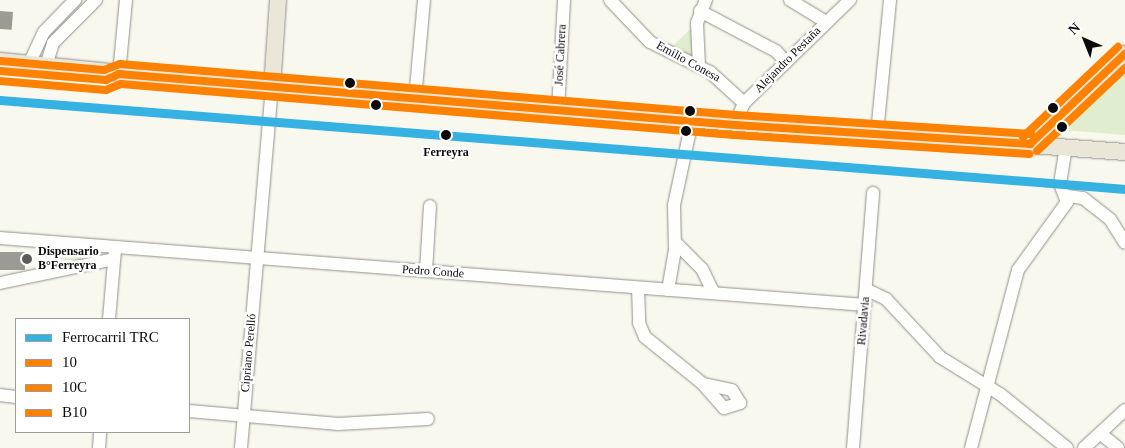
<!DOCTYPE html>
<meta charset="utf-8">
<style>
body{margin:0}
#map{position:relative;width:1125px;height:448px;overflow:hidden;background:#f9f8ee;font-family:Georgia,serif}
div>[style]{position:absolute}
.green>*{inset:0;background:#e0eecf}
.building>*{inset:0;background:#9c9a94;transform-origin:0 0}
.roads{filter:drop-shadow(0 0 1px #92918d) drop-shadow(0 0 1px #92918d)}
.minor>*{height:12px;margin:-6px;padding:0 6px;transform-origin:6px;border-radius:6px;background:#fefefc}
.major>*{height:16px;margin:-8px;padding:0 8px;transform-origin:8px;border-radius:8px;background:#eae7d9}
.bus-1>*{height:8px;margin:-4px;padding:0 4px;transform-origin:4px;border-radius:4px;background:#ff8100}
.bus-2>*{height:8px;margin:-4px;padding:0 4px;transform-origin:4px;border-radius:4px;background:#ff8100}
.bus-3>*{height:8px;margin:-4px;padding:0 4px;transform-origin:4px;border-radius:4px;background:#ff8100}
.rail-1>*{height:9px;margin:-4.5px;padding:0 4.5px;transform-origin:4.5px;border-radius:4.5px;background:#35b2e2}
.dots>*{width:14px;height:14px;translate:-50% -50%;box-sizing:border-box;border:2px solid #fff;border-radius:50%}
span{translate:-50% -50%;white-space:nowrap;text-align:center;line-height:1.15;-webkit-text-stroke:5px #fff;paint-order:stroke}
.street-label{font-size:12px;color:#0a0a0a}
.stop-label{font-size:12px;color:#0a0a0a;font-weight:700}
.poi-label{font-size:12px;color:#0a0a0a;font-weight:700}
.left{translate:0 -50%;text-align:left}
.legend{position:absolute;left:15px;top:318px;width:175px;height:115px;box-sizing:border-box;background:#fff;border:1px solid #9d9d9d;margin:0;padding:6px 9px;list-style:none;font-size:15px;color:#0a0a0a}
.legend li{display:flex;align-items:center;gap:10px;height:25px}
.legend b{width:25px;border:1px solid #9d9d9d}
.north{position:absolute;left:1060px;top:15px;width:50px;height:50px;-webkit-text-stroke:4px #fff;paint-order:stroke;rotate:316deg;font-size:14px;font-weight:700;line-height:20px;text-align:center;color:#0a0a0a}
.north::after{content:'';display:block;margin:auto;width:18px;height:22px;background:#0a0a0a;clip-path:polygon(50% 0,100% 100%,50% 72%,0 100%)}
</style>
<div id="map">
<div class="green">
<i style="clip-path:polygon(697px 23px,699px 66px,667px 51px)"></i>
<i style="clip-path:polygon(1125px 69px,1125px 135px,1062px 130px)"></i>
<i style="clip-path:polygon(58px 250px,101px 255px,100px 260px,57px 270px)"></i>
</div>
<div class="building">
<i style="left:0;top:11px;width:13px;height:18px;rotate:4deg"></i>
<i style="left:0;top:252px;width:25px;height:18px"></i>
</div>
<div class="roads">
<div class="minor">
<i style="left:610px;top:0;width:58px;rotate:46.4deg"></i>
<i style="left:650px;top:42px;width:67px;rotate:26.6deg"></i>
<i style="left:710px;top:72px;width:46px;rotate:42.4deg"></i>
<i style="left:790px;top:0;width:42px;rotate:31.4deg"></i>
<i style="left:700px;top:11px;width:86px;rotate:27.8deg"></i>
<i style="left:776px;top:51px;width:15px;rotate:48deg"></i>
<i style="left:29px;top:64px;width:35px;rotate:-65deg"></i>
<i style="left:44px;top:32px;width:45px;rotate:-45.9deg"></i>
<i style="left:46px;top:66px;width:24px;rotate:-73deg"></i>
<i style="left:53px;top:43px;width:61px;rotate:-45deg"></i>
<i style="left:699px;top:66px;width:43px;rotate:-92.7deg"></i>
<i style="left:697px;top:23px;width:25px;rotate:-69deg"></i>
<i style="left:119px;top:74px;width:74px;rotate:-84.6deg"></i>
<i style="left:415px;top:99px;width:99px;rotate:-84.8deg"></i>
<i style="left:558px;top:111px;width:111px;rotate:-86.9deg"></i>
<i style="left:735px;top:125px;width:24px;rotate:-68deg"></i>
<i style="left:744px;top:103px;width:148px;rotate:-44.2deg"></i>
<i style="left:877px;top:133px;width:134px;rotate:-84.4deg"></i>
<i style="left:1068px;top:196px;width:15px;rotate:8deg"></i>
<i style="left:1083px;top:198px;width:34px;rotate:38deg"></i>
<i style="left:1110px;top:219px;width:28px;rotate:58deg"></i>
<i style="left:0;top:238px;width:868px;rotate:4.43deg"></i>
<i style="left:675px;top:242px;width:38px;rotate:45deg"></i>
<i style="left:702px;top:269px;width:25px;rotate:64deg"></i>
<i style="left:426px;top:271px;width:65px;rotate:-86.5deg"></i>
<i style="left:0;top:283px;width:116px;rotate:-11.9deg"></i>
<i style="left:638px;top:288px;width:35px;rotate:88deg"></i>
<i style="left:639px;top:323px;width:15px;rotate:67deg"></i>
<i style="left:645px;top:337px;width:75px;rotate:39deg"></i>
<i style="left:703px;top:384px;width:32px;rotate:49deg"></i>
<i style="left:724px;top:408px;width:17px;rotate:-17deg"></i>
<i style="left:740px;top:403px;width:15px;rotate:-122deg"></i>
<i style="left:732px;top:390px;width:30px;rotate:-168deg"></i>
<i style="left:668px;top:290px;width:41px;rotate:-80.1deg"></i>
<i style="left:675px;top:250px;width:45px;rotate:-91.3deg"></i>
<i style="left:674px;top:205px;width:86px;rotate:-77.9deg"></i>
<i style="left:867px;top:290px;width:21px;rotate:25deg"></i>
<i style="left:886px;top:299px;width:79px;rotate:47deg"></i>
<i style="left:940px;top:357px;width:70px;rotate:31.7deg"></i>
<i style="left:1000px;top:394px;width:86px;rotate:38.9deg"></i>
<i style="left:109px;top:319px;width:68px;rotate:-85deg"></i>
<i style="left:0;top:395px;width:16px;rotate:7deg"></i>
<i style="left:189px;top:411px;width:150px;rotate:5deg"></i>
<i style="left:338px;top:424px;width:90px;rotate:-3.2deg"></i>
<i style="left:1101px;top:434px;width:22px;rotate:39deg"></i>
<i style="left:99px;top:448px;width:16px;rotate:-86deg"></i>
<i style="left:241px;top:448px;width:361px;rotate:-85.1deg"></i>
<i style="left:853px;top:448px;width:256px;rotate:-85.5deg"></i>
<i style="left:971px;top:448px;width:184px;rotate:-75.2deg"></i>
<i style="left:1018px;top:270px;width:84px;rotate:-54.2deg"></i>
<i style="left:1067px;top:202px;width:19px;rotate:-111deg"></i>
<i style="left:1060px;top:184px;width:37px;rotate:-81deg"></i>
<i style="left:1084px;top:448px;width:56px;rotate:-42.8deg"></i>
</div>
<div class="major">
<i style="left:0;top:61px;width:273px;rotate:5.7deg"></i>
<i style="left:272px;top:88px;width:855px;rotate:4.29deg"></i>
<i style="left:272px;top:88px;width:88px;rotate:-86.1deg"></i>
<i style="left:1030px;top:144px;width:131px;rotate:-43.5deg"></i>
</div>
</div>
<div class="bus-1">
<i style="left:0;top:71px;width:106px;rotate:4.9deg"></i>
<i style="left:106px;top:80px;width:14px;rotate:-25deg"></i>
<i style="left:119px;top:74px;width:618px;rotate:4.73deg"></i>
<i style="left:735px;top:125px;width:296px;rotate:3.7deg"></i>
<i style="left:1030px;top:144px;width:131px;rotate:-43.5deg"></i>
</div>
<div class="bus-2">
<i style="left:0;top:81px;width:106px;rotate:4.9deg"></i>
<i style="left:106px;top:90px;width:16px;rotate:-22deg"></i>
<i style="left:121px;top:84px;width:615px;rotate:4.76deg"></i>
<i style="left:734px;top:135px;width:296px;rotate:3.7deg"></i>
<i style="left:1037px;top:151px;width:121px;rotate:-43.3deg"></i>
</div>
<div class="bus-3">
<i style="left:1px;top:61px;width:103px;rotate:5deg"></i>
<i style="left:104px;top:70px;width:17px;rotate:-21deg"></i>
<i style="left:120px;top:64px;width:618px;rotate:4.73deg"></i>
<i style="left:736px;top:115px;width:296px;rotate:3.7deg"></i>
<i style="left:1023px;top:137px;width:131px;rotate:-43.5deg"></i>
</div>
<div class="rail-1">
<i style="left:0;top:100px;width:1129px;rotate:4.52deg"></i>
</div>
<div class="dots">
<i style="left:350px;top:83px;background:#0a0a0a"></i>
<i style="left:376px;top:105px;background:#0a0a0a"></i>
<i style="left:1053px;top:108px;background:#0a0a0a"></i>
<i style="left:690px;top:111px;background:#0a0a0a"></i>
<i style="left:1062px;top:127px;background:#0a0a0a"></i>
<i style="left:686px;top:131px;background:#0a0a0a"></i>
<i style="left:446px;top:135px;background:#0a0a0a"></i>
<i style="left:27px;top:259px;background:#5e5d5a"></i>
</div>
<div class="street-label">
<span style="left:561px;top:55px;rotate:-87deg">José Cabrera</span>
<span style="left:788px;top:60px;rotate:-45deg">Alejandro Pestaña</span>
<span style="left:688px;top:62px;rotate:29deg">Emilio Conesa</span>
<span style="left:433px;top:272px;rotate:4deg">Pedro Conde</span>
<span style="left:864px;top:321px;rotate:-85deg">Rivadavia</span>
<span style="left:249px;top:353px;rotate:-85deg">Cipriano Perelló</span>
</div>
<div class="stop-label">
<span style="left:446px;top:153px">Ferreyra</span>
</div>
<div class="poi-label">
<span class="left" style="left:38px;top:259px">Dispensario<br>B°Ferreyra</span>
</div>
<ul class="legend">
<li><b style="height:6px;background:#35b2e2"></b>Ferrocarril TRC</li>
<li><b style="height:6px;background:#ff8100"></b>10</li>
<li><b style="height:6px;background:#ff8100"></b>10C</li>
<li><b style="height:6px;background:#ff8100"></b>B10</li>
</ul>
<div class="north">N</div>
</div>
